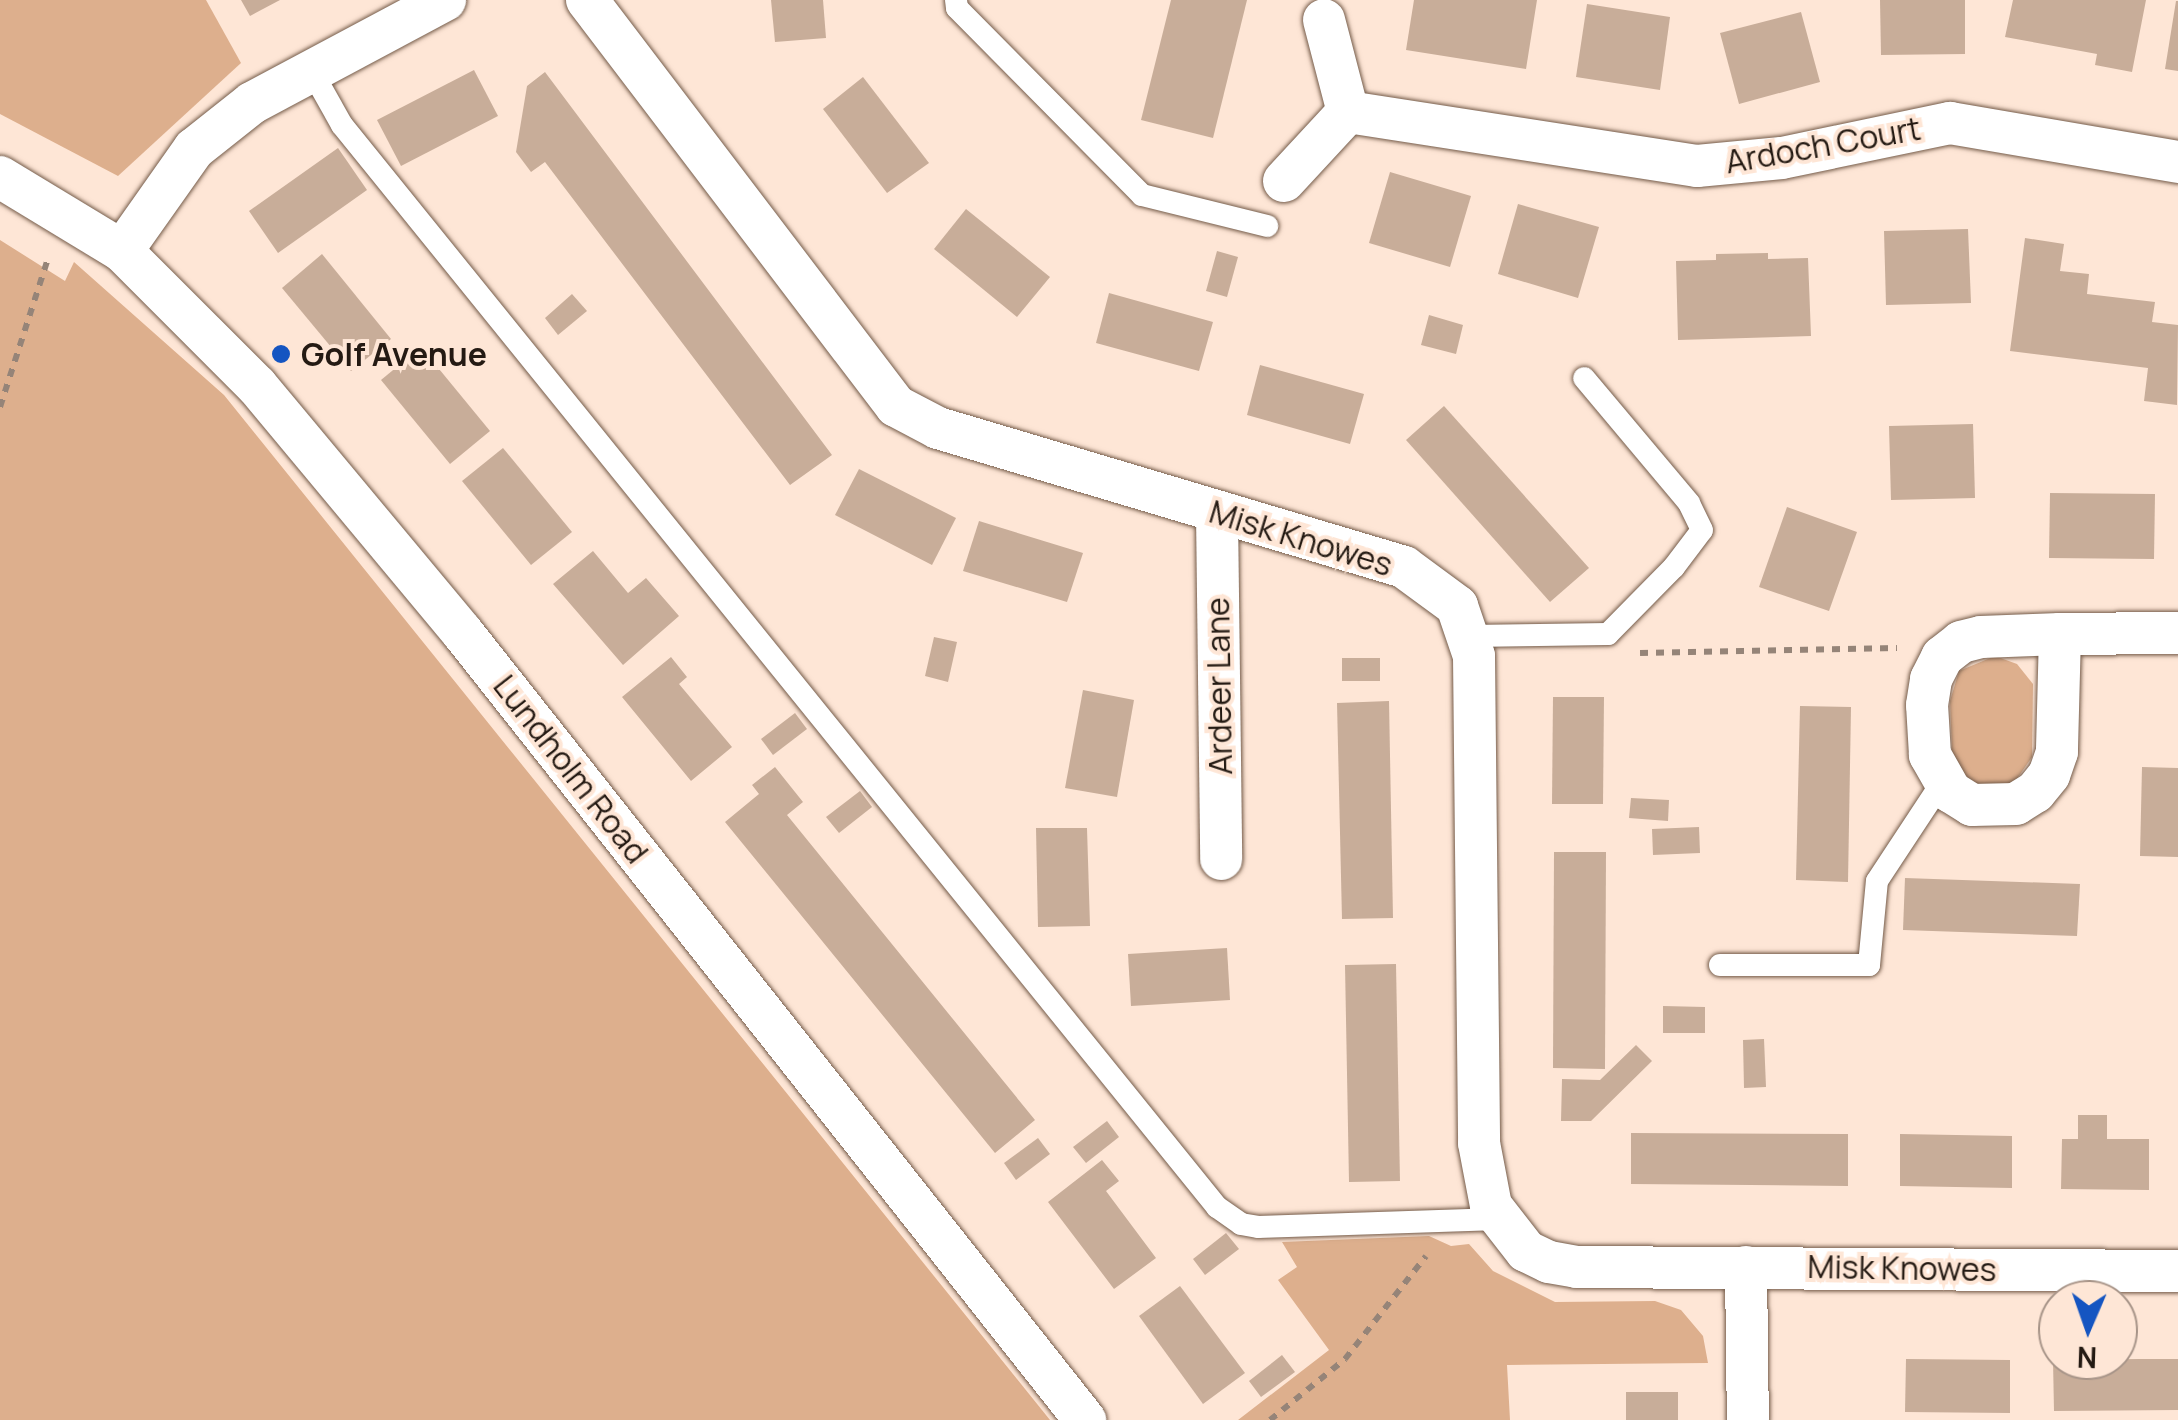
<!DOCTYPE html>
<style>
body{margin:0}
#map{position:relative;width:2178px;height:1420px;overflow:hidden;background:#fee6d6;font-family:Manrope,sans-serif}
div>[style]{position:absolute}
.green>*{inset:0;background:#ddaf8d}
.building>*{inset:0;background:#c8ad99}
.path>*{height:6px;margin-top:-3px;transform-origin:0;background:repeating-linear-gradient(90deg,#958478 0 8px,transparent 0 16px)}
.roads{filter:drop-shadow(0 0 2px #745b49) drop-shadow(0 0 2px #745b49)}
.service>*{height:22px;margin:-11px;padding:0 11px;transform-origin:11px;border-radius:11px;background:#fff}
.minor>*{height:42px;margin:-21px;padding:0 21px;transform-origin:21px;border-radius:21px;background:#fff}
.dots>*{width:28px;height:28px;translate:-50% -50%;box-sizing:border-box;border:5px solid #fee6d6;border-radius:50%}
span{translate:-50% -50%;white-space:nowrap;text-align:center;line-height:1.15;-webkit-text-stroke:8px #fee6d6;paint-order:stroke}
.street-label{font-size:32px;color:#241a13}
.poi-label{font-size:32px;color:#241a13;font-weight:700}
.left{translate:0 -50%;text-align:left}
.north{position:absolute;left:2038px;top:1280px;width:100px;height:100px;box-sizing:border-box;background:#fee6d6;border:2px solid #a79488;border-radius:50%;rotate:182deg;font-size:28px;font-weight:700;line-height:40px;text-align:center;color:#241a13}
.north::after{content:'';display:block;margin:auto;width:35px;height:45px;background:#1555c1;clip-path:polygon(50% 0,100% 100%,50% 72%,0 100%)}
</style>
<div id="map">
<div class="green">
<div style="clip-path:polygon(0 0,206px 0,241px 63px,118px 176px,0 114px)"></div>
<div style="clip-path:polygon(0 240px,65px 281px,74px 262px,224px 395px,1050px 1420px,0 1420px)"></div>
<div style="clip-path:polygon(1995px 656px,2017px 664px,2033px 684px,2032px 757px,2012px 786px,1987px 790px,1966px 777px,1952px 751px,1950px 701px,1959px 671px)"></div>
<div style="clip-path:polygon(1429px 1236px,1451px 1246px,1469px 1244px,1493px 1271px,1555px 1302px,1655px 1301px,1681px 1310px,1703px 1336px,1708px 1363px,1507px 1365px,1510px 1420px,1238px 1420px,1329px 1350px,1278px 1280px,1297px 1267px,1282px 1242px)"></div>
</div>
<div class="building">
<div style="clip-path:polygon(241px 0,280px 0,250px 16px)"></div>
<div style="clip-path:polygon(771px 0,823px 0,826px 38px,775px 42px)"></div>
<div style="clip-path:polygon(1171px 0,1247px 0,1213px 138px,1141px 120px)"></div>
<div style="clip-path:polygon(1414px 0,1537px 0,1526px 69px,1406px 50px)"></div>
<div style="clip-path:polygon(1880px 0,1965px 0,1965px 54px,1881px 55px)"></div>
<div style="clip-path:polygon(2013px 0,2146px 0,2132px 72px,2095px 65px,2097px 54px,2005px 37px)"></div>
<div style="clip-path:polygon(2176px 1px,2178px 1px,2178px 71px,2165px 69px)"></div>
<div style="clip-path:polygon(1587px 4px,1670px 17px,1660px 90px,1576px 77px)"></div>
<div style="clip-path:polygon(1801px 12px,1820px 82px,1739px 104px,1720px 33px)"></div>
<div style="clip-path:polygon(474px 70px,498px 116px,401px 166px,377px 120px)"></div>
<div style="clip-path:polygon(545px 72px,832px 455px,790px 485px,545px 162px,531px 172px,516px 152px,527px 86px)"></div>
<div style="clip-path:polygon(863px 77px,929px 163px,887px 193px,823px 109px)"></div>
<div style="clip-path:polygon(338px 148px,367px 190px,278px 253px,249px 211px)"></div>
<div style="clip-path:polygon(1390px 172px,1471px 196px,1450px 267px,1369px 243px)"></div>
<div style="clip-path:polygon(1518px 204px,1599px 227px,1578px 298px,1498px 274px)"></div>
<div style="clip-path:polygon(966px 209px,1050px 277px,1017px 317px,934px 249px)"></div>
<div style="clip-path:polygon(1968px 229px,1971px 303px,1886px 305px,1884px 231px)"></div>
<div style="clip-path:polygon(2025px 238px,2064px 244px,2060px 271px,2089px 274px,2087px 294px,2155px 302px,2152px 322px,2178px 325px,2177px 405px,2144px 401px,2148px 368px,2010px 351px)"></div>
<div style="clip-path:polygon(1217px 251px,1238px 257px,1227px 297px,1206px 291px)"></div>
<div style="clip-path:polygon(1768px 253px,1768px 259px,1808px 258px,1811px 336px,1678px 340px,1676px 261px,1716px 260px,1716px 254px)"></div>
<div style="clip-path:polygon(322px 254px,391px 339px,351px 371px,282px 288px)"></div>
<div style="clip-path:polygon(1109px 293px,1213px 322px,1199px 371px,1096px 343px)"></div>
<div style="clip-path:polygon(572px 294px,587px 311px,558px 335px,545px 318px)"></div>
<div style="clip-path:polygon(1429px 315px,1463px 325px,1456px 354px,1421px 345px)"></div>
<div style="clip-path:polygon(421px 347px,490px 431px,450px 464px,381px 380px)"></div>
<div style="clip-path:polygon(1260px 365px,1364px 394px,1350px 444px,1247px 415px)"></div>
<div style="clip-path:polygon(1444px 406px,1589px 568px,1550px 602px,1406px 440px)"></div>
<div style="clip-path:polygon(1973px 424px,1975px 498px,1891px 500px,1889px 426px)"></div>
<div style="clip-path:polygon(503px 448px,572px 532px,531px 565px,462px 481px)"></div>
<div style="clip-path:polygon(859px 469px,956px 518px,932px 565px,835px 515px)"></div>
<div style="clip-path:polygon(2050px 493px,2155px 494px,2154px 559px,2049px 558px)"></div>
<div style="clip-path:polygon(1787px 507px,1857px 532px,1829px 611px,1759px 587px)"></div>
<div style="clip-path:polygon(979px 521px,1083px 553px,1067px 602px,963px 571px)"></div>
<div style="clip-path:polygon(593px 551px,628px 593px,646px 578px,679px 616px,623px 665px,553px 584px)"></div>
<div style="clip-path:polygon(934px 637px,957px 642px,948px 682px,925px 676px)"></div>
<div style="clip-path:polygon(671px 657px,687px 677px,679px 684px,732px 747px,691px 781px,622px 697px)"></div>
<div style="clip-path:polygon(1342px 658px,1380px 658px,1380px 681px,1342px 681px)"></div>
<div style="clip-path:polygon(1083px 690px,1134px 700px,1117px 797px,1065px 788px)"></div>
<div style="clip-path:polygon(1553px 697px,1604px 697px,1603px 804px,1552px 804px)"></div>
<div style="clip-path:polygon(1389px 701px,1393px 918px,1342px 919px,1337px 703px)"></div>
<div style="clip-path:polygon(1800px 706px,1851px 707px,1848px 882px,1796px 880px)"></div>
<div style="clip-path:polygon(795px 713px,807px 729px,773px 755px,761px 739px)"></div>
<div style="clip-path:polygon(775px 767px,803px 802px,787px 815px,1035px 1120px,995px 1153px,725px 822px,759px 794px,752px 785px)"></div>
<div style="clip-path:polygon(2142px 767px,2178px 768px,2178px 857px,2140px 856px)"></div>
<div style="clip-path:polygon(860px 791px,872px 807px,839px 833px,826px 817px)"></div>
<div style="clip-path:polygon(1631px 798px,1669px 800px,1668px 821px,1629px 818px)"></div>
<div style="clip-path:polygon(1699px 827px,1700px 853px,1653px 855px,1652px 829px)"></div>
<div style="clip-path:polygon(1036px 828px,1087px 828px,1090px 926px,1038px 927px)"></div>
<div style="clip-path:polygon(1554px 852px,1606px 852px,1605px 1069px,1553px 1068px)"></div>
<div style="clip-path:polygon(1905px 878px,2080px 884px,2077px 936px,1903px 930px)"></div>
<div style="clip-path:polygon(1227px 948px,1230px 1000px,1131px 1006px,1128px 954px)"></div>
<div style="clip-path:polygon(1396px 964px,1400px 1181px,1349px 1182px,1345px 965px)"></div>
<div style="clip-path:polygon(1663px 1006px,1705px 1007px,1705px 1033px,1663px 1033px)"></div>
<div style="clip-path:polygon(1764px 1039px,1766px 1087px,1744px 1088px,1743px 1040px)"></div>
<div style="clip-path:polygon(1636px 1045px,1652px 1061px,1591px 1121px,1561px 1121px,1562px 1079px,1600px 1080px)"></div>
<div style="clip-path:polygon(2078px 1115px,2107px 1115px,2107px 1139px,2149px 1139px,2149px 1190px,2061px 1189px,2062px 1139px,2078px 1139px)"></div>
<div style="clip-path:polygon(1107px 1121px,1119px 1137px,1086px 1163px,1073px 1147px)"></div>
<div style="clip-path:polygon(1631px 1133px,1848px 1134px,1848px 1186px,1631px 1184px)"></div>
<div style="clip-path:polygon(1900px 1134px,2012px 1136px,2012px 1188px,1900px 1186px)"></div>
<div style="clip-path:polygon(1038px 1138px,1050px 1154px,1016px 1180px,1004px 1163px)"></div>
<div style="clip-path:polygon(1102px 1160px,1119px 1181px,1106px 1191px,1156px 1258px,1114px 1289px,1048px 1202px)"></div>
<div style="clip-path:polygon(1226px 1233px,1239px 1249px,1205px 1275px,1193px 1259px)"></div>
<div style="clip-path:polygon(1180px 1286px,1245px 1373px,1203px 1404px,1139px 1316px)"></div>
<div style="clip-path:polygon(1282px 1355px,1295px 1372px,1261px 1397px,1249px 1381px)"></div>
<div style="clip-path:polygon(1906px 1359px,2010px 1360px,2010px 1413px,1905px 1412px)"></div>
<div style="clip-path:polygon(2139px 1359px,2178px 1359px,2178px 1410px,2054px 1411px,2053px 1360px)"></div>
<div style="clip-path:polygon(1626px 1392px,1678px 1392px,1678px 1420px,1626px 1420px)"></div>
</div>
<div class="path">
<div style="left:0;top:407px;width:157px;rotate:-72.1deg"></div>
<div style="left:1640px;top:653px;width:257px;rotate:-1.1deg"></div>
<div style="left:1270px;top:1420px;width:97px;rotate:-39.1deg"></div>
<div style="left:1345px;top:1359px;width:131px;rotate:-51.8deg"></div>
</div>
<div class="roads">
<div class="service">
<div style="left:956px;top:0;width:8px;rotate:83deg"></div>
<div style="left:957px;top:8px;width:263px;rotate:45.3deg"></div>
<div style="left:1142px;top:195px;width:129px;rotate:13.9deg"></div>
<div style="left:310px;top:68px;width:65px;rotate:60.7deg"></div>
<div style="left:342px;top:125px;width:1392px;rotate:51.04deg"></div>
<div style="left:1217px;top:1207px;width:29px;rotate:35deg"></div>
<div style="left:1241px;top:1224px;width:17px;rotate:10deg"></div>
<div style="left:1258px;top:1227px;width:241px;rotate:-1.9deg"></div>
<div style="left:1470px;top:636px;width:138px;rotate:-0.8deg"></div>
<div style="left:1608px;top:634px;width:94px;rotate:-45.4deg"></div>
<div style="left:1674px;top:567px;width:46px;rotate:-52.9deg"></div>
<div style="left:1702px;top:530px;width:30px;rotate:-116deg"></div>
<div style="left:1689px;top:503px;width:163px;rotate:-130deg"></div>
<div style="left:1720px;top:965px;width:149px"></div>
<div style="left:1869px;top:965px;width:84px;rotate:-84.6deg"></div>
<div style="left:1877px;top:881px;width:120px;rotate:-56.6deg"></div>
</div>
<div class="minor">
<div style="left:587px;top:0;width:510px;rotate:52.73deg"></div>
<div style="left:896px;top:406px;width:47px;rotate:27.6deg"></div>
<div style="left:938px;top:428px;width:486px;rotate:16.6deg"></div>
<div style="left:1404px;top:567px;width:66px;rotate:36.3deg"></div>
<div style="left:1457px;top:606px;width:53px;rotate:71.2deg"></div>
<div style="left:1474px;top:656px;width:487px;rotate:89.4deg"></div>
<div style="left:1479px;top:1143px;width:64px;rotate:79.2deg"></div>
<div style="left:1491px;top:1206px;width:57px;rotate:52.1deg"></div>
<div style="left:1526px;top:1251px;width:25px;rotate:26deg"></div>
<div style="left:1549px;top:1262px;width:28px;rotate:10deg"></div>
<div style="left:1577px;top:1267px;width:601px;rotate:0.38deg"></div>
<div style="left:1324px;top:20px;width:95px;rotate:75.4deg"></div>
<div style="left:0;top:177px;width:143px;rotate:31.2deg"></div>
<div style="left:122px;top:251px;width:191px;rotate:45deg"></div>
<div style="left:257px;top:386px;width:320px;rotate:50.2deg"></div>
<div style="left:462px;top:632px;width:1005px;rotate:51.67deg"></div>
<div style="left:1284px;top:181px;width:94px;rotate:-47.2deg"></div>
<div style="left:1348px;top:112px;width:353px;rotate:8.8deg"></div>
<div style="left:1697px;top:166px;width:85px;rotate:-5.4deg"></div>
<div style="left:1782px;top:158px;width:172px;rotate:-11.8deg"></div>
<div style="left:1950px;top:123px;width:231px;rotate:9.7deg"></div>
<div style="left:122px;top:251px;width:125px;rotate:-54.8deg"></div>
<div style="left:194px;top:149px;width:74px;rotate:-38.4deg"></div>
<div style="left:252px;top:103px;width:219px;rotate:-28.1deg"></div>
<div style="left:1217px;top:513px;width:346px;rotate:89.3deg"></div>
<div style="left:2060px;top:634px;width:118px;rotate:91.5deg"></div>
<div style="left:2057px;top:752px;width:24px;rotate:109deg"></div>
<div style="left:2049px;top:775px;width:22px;rotate:129deg"></div>
<div style="left:2035px;top:792px;width:22px;rotate:148deg"></div>
<div style="left:2016px;top:804px;width:44px;rotate:178.7deg"></div>
<div style="left:1972px;top:805px;width:25px;rotate:-148deg"></div>
<div style="left:1951px;top:792px;width:43px;rotate:-119.6deg"></div>
<div style="left:1930px;top:755px;width:50px;rotate:-93.4deg"></div>
<div style="left:1927px;top:705px;width:26px;rotate:-81deg"></div>
<div style="left:1931px;top:679px;width:25px;rotate:-63deg"></div>
<div style="left:1942px;top:657px;width:24px;rotate:-38deg"></div>
<div style="left:1961px;top:642px;width:21px;rotate:-14deg"></div>
<div style="left:1981px;top:637px;width:79px;rotate:-2.2deg"></div>
<div style="left:2060px;top:634px;width:118px;rotate:-0.5deg"></div>
<div style="left:1746px;top:1267px;width:153px;rotate:89.3deg"></div>
</div>
</div>
<div class="dots">
<div style="left:281px;top:354px;background:#1555c1"></div>
</div>
<div class="street-label">
<span style="left:1823px;top:145px;rotate:-10deg">Ardoch Court</span>
<span style="left:1301px;top:538px;rotate:17deg">Misk Knowes</span>
<span style="left:1219px;top:686px;rotate:-91deg">Ardeer Lane</span>
<span style="left:571px;top:769px;rotate:52deg">Lundholm Road</span>
<span style="left:1902px;top:1268px;rotate:1deg">Misk Knowes</span>
</div>
<div class="poi-label">
<span class="left" style="left:301px;top:354px">Golf Avenue</span>
</div>
<div class="north">N</div>
</div>
